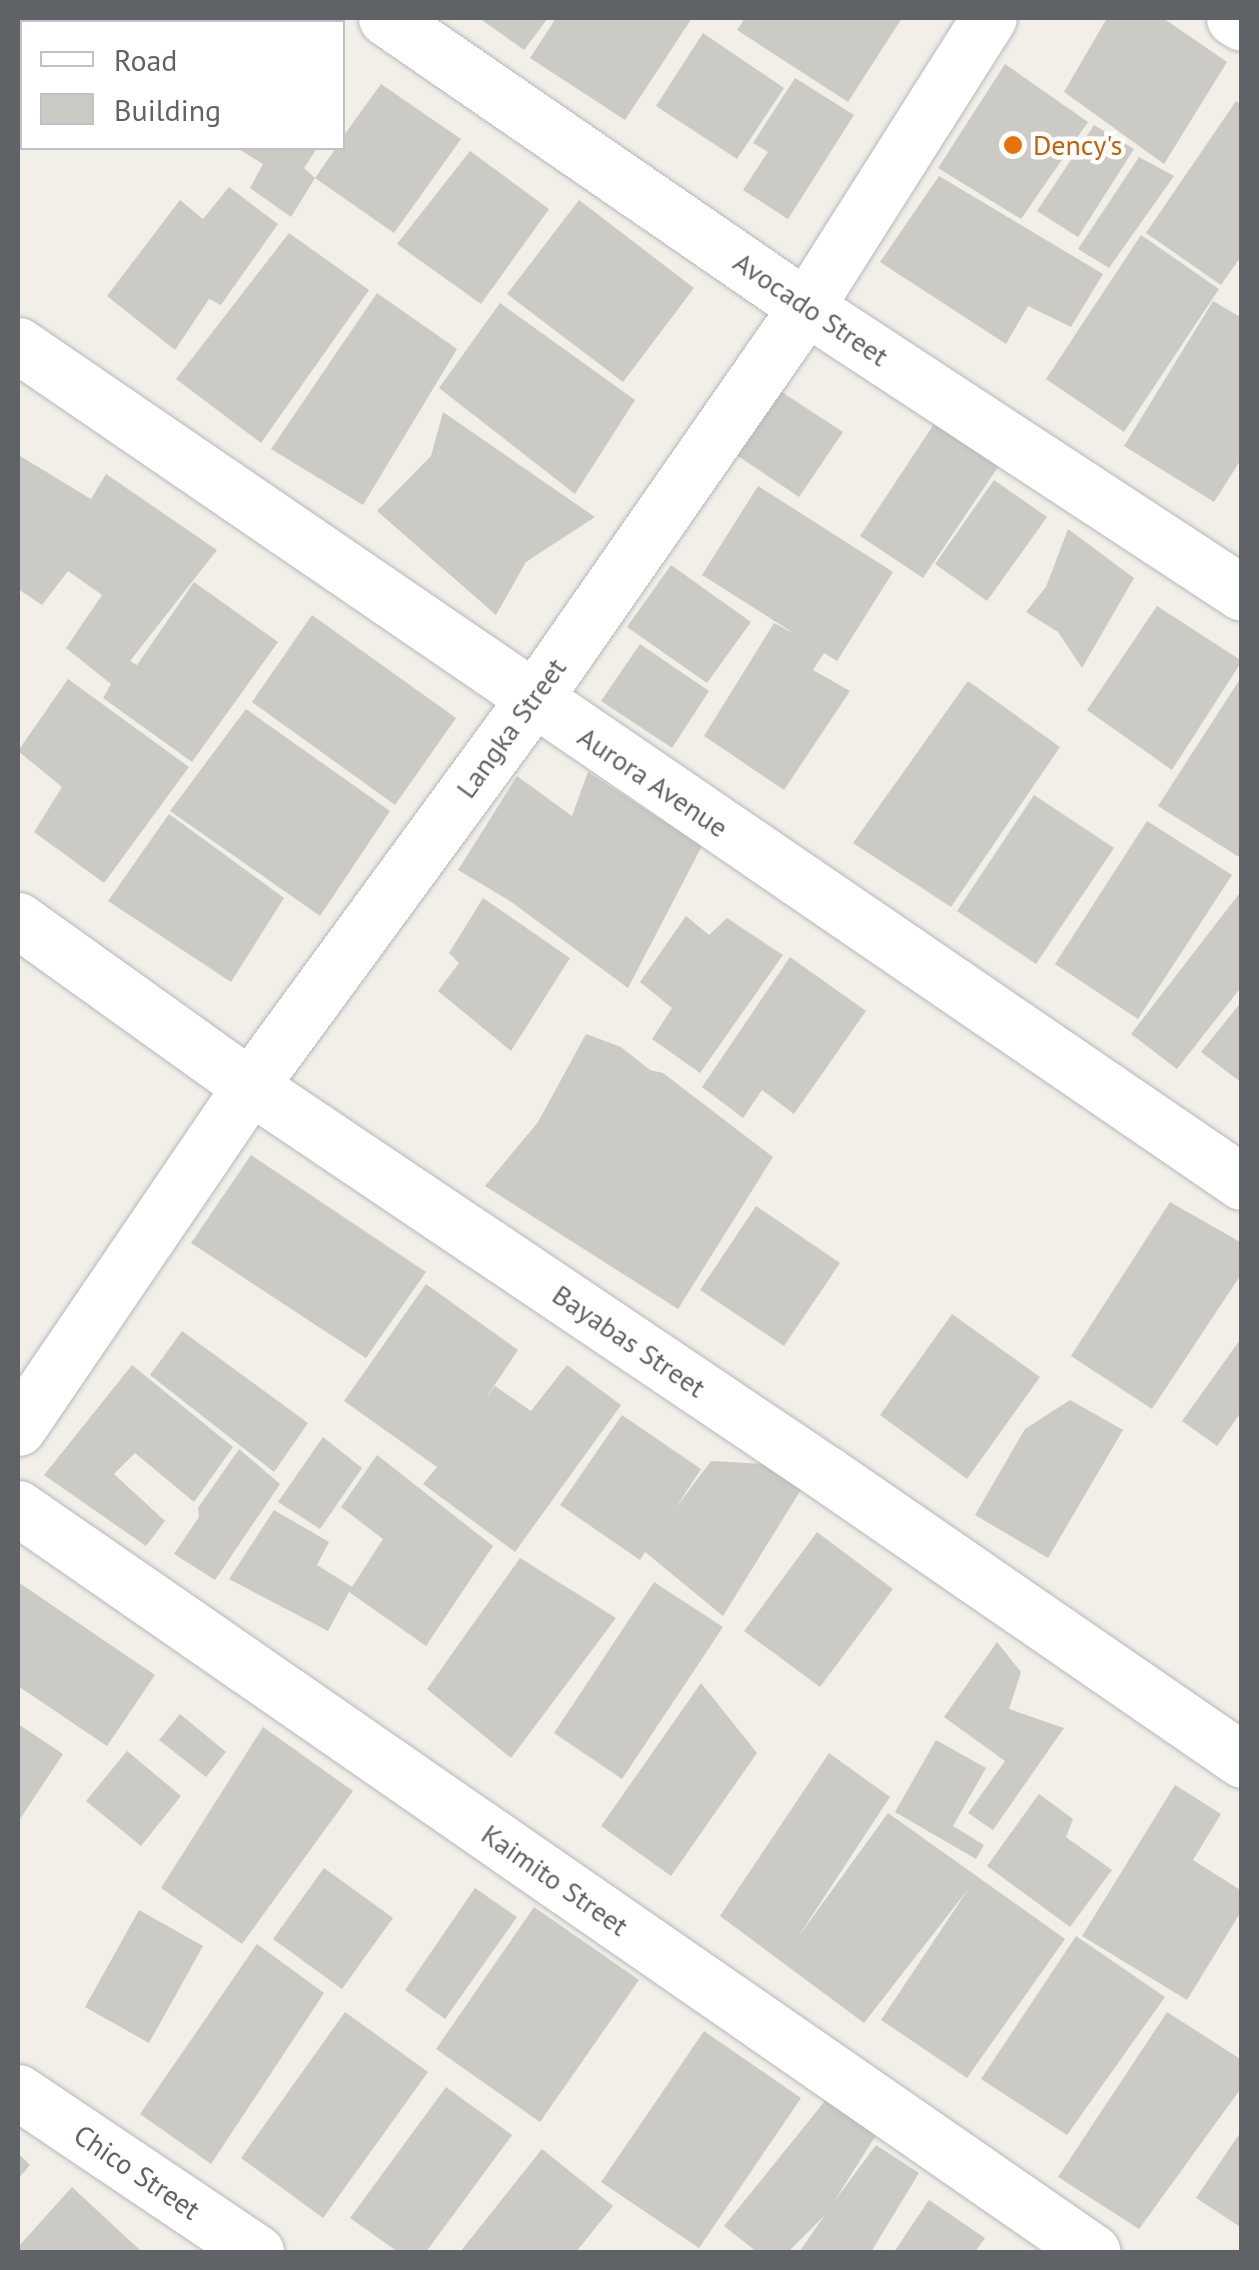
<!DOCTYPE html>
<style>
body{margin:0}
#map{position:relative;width:1259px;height:2270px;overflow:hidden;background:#f1efe8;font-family:"PT Sans",sans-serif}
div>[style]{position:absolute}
.building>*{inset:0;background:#cccac5}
.roads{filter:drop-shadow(0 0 2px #b5b8bc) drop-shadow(0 0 2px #b5b8bc)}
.minor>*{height:55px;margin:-27.5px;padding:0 27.5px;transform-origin:27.5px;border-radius:27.5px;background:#fff}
.dots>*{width:28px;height:28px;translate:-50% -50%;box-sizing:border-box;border:5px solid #fff;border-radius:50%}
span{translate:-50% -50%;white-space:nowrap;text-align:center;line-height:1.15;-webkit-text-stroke:9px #fff;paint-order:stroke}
.food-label{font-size:28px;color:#c56008}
.left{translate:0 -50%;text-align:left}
.street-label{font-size:28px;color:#5f6368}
.frame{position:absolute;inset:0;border:20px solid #5f6368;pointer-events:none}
.legend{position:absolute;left:20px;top:20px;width:325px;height:130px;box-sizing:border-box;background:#fff;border:2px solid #bfc1c3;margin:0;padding:12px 18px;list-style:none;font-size:30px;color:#5f6368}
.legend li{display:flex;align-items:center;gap:20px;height:50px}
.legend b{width:50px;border:2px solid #bfc1c3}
</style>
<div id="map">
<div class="building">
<div style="clip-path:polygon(148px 18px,257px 18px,264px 22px,144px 22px)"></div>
<div style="clip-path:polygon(479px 18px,548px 18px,524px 50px)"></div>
<div style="clip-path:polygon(556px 18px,692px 18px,625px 120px,530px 58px)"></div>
<div style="clip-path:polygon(745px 18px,902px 18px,848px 102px,737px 30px)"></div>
<div style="clip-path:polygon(1107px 18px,1163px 18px,1227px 62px,1164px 164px,1064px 92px)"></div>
<div style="clip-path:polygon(703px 33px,784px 88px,737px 159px,656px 106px)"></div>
<div style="clip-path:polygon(1005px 64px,1088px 122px,1021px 219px,938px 168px)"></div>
<div style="clip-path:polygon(795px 78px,854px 115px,788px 219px,743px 190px,768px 152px,753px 143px)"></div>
<div style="clip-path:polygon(381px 84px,461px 139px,394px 233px,315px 178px,336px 148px,342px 148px,342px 138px)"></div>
<div style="clip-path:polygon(1236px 101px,1242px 105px,1242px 255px,1221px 285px,1146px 233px)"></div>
<div style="clip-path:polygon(1094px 125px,1134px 149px,1078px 237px,1037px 211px)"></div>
<div style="clip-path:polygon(237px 148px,317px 148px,304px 168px,315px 178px,291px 217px,250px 188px,263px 164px)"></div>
<div style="clip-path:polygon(470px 151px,549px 209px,481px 304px,397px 244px)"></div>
<div style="clip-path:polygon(1139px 157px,1174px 176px,1109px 268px,1078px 249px)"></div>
<div style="clip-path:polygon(939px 176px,1103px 274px,1071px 327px,1028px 306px,1006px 344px,880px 262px)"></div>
<div style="clip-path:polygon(229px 187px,278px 224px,221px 305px,209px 299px,175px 350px,107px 296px,180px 200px,203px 219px)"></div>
<div style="clip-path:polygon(579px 200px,694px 288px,623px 382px,507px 294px)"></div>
<div style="clip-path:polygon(289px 233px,369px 290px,261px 443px,176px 379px)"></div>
<div style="clip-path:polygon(1141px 235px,1219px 289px,1124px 432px,1046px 379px)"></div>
<div style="clip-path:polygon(377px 293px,457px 349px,363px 505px,271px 449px)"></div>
<div style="clip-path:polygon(1213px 301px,1242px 318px,1242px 458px,1214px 502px,1124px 446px)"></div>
<div style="clip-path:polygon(500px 303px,635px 400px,575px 494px,439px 388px)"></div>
<div style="clip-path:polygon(771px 385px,843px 432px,799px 497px,729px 450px)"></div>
<div style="clip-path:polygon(443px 412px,595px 517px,526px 562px,496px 615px,377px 511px,431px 456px)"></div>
<div style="clip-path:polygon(934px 424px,998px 467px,923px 578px,860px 536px)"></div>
<div style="clip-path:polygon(20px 456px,91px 499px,106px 474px,217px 550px,130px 661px,137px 665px,194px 582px,278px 642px,192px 762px,103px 698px,111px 684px,66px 648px,102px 595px,68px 571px,42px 605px,18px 589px)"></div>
<div style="clip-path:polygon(994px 480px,1047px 517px,987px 601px,935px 564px)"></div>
<div style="clip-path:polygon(758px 486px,893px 572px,837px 661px,824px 653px,813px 670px,850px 691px,784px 790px,704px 736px,774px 623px,795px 634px,702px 575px)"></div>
<div style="clip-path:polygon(1068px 529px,1134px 578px,1082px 668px,1058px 632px,1026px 612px,1046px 587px)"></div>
<div style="clip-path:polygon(671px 565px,751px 622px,707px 683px,627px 627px)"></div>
<div style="clip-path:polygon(1157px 606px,1242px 661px,1172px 770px,1087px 710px)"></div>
<div style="clip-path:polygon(312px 615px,456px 718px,395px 805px,252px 702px)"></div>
<div style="clip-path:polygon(640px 644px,709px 691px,672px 748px,601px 701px)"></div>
<div style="clip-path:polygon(1242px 676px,1242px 854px,1239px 857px,1158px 806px)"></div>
<div style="clip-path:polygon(68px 679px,189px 767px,104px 883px,34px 832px,62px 787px,18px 751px)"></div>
<div style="clip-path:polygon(968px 681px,1060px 747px,951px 907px,853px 843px)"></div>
<div style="clip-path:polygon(246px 709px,390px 811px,320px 916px,170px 811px)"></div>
<div style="clip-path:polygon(588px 772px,702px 846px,628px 988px,510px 901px,458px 870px,517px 776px,572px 816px)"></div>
<div style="clip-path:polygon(1034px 795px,1114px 848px,1036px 964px,957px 911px)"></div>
<div style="clip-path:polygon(169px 814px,284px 898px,231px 982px,108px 901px)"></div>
<div style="clip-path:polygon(1147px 821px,1232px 875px,1138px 1019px,1055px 964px)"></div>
<div style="clip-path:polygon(1242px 890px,1242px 986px,1177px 1069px,1131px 1034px)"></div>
<div style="clip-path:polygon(483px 898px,570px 958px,511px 1051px,438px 991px,459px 963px,449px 953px)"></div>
<div style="clip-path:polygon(686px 916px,709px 935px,727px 918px,783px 955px,700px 1073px,652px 1039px,672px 1008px,640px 982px)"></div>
<div style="clip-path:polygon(790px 957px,866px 1011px,794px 1114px,762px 1090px,743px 1118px,702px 1087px)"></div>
<div style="clip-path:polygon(1242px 1001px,1242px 1083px,1201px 1052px)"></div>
<div style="clip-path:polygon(586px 1034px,621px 1047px,650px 1070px,663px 1073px,773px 1157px,678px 1309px,485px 1186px,538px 1122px)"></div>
<div style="clip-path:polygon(251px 1155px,426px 1272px,366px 1358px,191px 1243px)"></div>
<div style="clip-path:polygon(1170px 1202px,1242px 1243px,1242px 1273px,1152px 1409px,1071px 1356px)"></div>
<div style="clip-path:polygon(756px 1206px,840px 1263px,784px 1346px,700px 1290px)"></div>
<div style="clip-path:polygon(426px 1284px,518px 1350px,484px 1401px,495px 1386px,531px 1411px,567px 1365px,621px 1405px,515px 1552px,423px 1484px,437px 1467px,344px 1401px)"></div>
<div style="clip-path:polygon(952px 1314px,1040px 1377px,967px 1479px,880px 1415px)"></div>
<div style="clip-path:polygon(182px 1331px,308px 1423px,274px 1472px,150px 1375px)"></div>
<div style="clip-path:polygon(1242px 1337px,1242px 1411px,1217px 1446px,1182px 1421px)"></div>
<div style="clip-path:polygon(132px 1365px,233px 1447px,194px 1502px,135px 1453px,114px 1474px,165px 1521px,146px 1546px,44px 1475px)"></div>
<div style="clip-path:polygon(1070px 1400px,1123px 1430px,1048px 1558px,975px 1515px,1025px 1429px)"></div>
<div style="clip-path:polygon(622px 1415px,701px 1469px,675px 1509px,711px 1461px,815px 1467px,723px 1616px,645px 1552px,640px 1560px,560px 1505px)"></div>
<div style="clip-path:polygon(323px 1437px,362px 1468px,320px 1529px,278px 1502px)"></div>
<div style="clip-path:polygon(239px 1449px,280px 1484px,215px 1580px,174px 1554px,199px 1517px,198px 1508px)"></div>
<div style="clip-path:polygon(377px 1455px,493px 1546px,426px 1646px,349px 1592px,328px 1631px,229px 1579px,274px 1510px,329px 1542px,317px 1565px,352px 1587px,383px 1539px,341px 1507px)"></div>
<div style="clip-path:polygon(817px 1532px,893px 1589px,820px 1687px,744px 1631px)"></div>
<div style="clip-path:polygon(520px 1558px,616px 1618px,511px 1758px,427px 1689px)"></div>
<div style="clip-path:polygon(18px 1582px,155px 1675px,107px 1746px,18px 1686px)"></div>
<div style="clip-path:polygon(654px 1582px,723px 1627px,622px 1779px,554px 1733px)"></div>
<div style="clip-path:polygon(997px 1642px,1021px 1672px,1009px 1709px,1064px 1728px,993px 1830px,968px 1813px,1005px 1761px,944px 1717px)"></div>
<div style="clip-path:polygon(701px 1683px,757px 1753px,671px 1876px,601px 1826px)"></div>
<div style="clip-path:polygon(180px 1714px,226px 1752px,206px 1777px,159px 1740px)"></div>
<div style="clip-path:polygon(18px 1724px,63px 1754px,18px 1822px)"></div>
<div style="clip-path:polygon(263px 1727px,353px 1791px,242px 1944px,161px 1888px)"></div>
<div style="clip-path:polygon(936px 1740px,986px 1768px,953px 1826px,984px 1845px,976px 1859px,895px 1812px)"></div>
<div style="clip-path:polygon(127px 1751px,181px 1796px,141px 1846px,86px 1801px)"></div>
<div style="clip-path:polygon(829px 1753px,890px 1797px,796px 1940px,888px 1813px,1065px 1939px,967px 2078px,881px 2020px,969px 1888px,864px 2023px,720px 1916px)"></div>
<div style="clip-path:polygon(1175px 1785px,1221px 1814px,1193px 1860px,1242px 1891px,1242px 1910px,1187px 2000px,1082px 1936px)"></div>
<div style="clip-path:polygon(1039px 1794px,1073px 1819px,1066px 1837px,1112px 1870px,1070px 1927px,987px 1866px)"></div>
<div style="clip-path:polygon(324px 1868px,393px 1918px,342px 1989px,273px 1939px)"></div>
<div style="clip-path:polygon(475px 1888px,517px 1917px,445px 2019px,405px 1990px)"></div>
<div style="clip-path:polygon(534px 1907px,639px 1980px,540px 2122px,436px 2049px)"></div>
<div style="clip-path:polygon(139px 1910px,203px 1946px,149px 2043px,85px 2007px)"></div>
<div style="clip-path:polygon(1076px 1936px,1165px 1997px,1067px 2135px,981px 2079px)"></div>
<div style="clip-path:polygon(257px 1944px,324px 1993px,211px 2164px,140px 2114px)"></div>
<div style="clip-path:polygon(345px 2012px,428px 2072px,323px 2218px,241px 2158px)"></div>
<div style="clip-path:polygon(1167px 2012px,1242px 2060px,1242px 2087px,1139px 2229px,1058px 2177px)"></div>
<div style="clip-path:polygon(704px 2031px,801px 2098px,699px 2248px,601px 2182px)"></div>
<div style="clip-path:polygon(446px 2087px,512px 2135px,426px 2252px,398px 2252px,350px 2218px)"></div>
<div style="clip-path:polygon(829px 2096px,880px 2129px,833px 2203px,876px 2145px,919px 2173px,871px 2252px,799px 2252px,825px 2215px,788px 2252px,757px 2252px,724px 2226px)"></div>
<div style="clip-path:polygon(1242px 2130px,1242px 2228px,1196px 2198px)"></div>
<div style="clip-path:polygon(542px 2149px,613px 2206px,576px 2252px,460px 2252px)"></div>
<div style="clip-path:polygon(18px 2153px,30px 2165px,18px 2179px)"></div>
<div style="clip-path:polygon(72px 2187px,142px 2252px,18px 2252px,18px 2247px)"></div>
<div style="clip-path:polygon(929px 2200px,985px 2238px,975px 2252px,894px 2252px)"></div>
</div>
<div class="roads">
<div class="minor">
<div style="left:386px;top:18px;width:510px;rotate:34.53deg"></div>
<div style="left:806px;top:307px;width:521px;rotate:33.26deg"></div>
<div style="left:1234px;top:18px;width:9px;rotate:32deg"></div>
<div style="left:18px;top:345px;width:1483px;rotate:34.37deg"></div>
<div style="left:18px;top:920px;width:285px;rotate:35.6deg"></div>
<div style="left:250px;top:1086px;width:695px;rotate:33.92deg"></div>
<div style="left:827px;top:1474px;width:504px;rotate:34.57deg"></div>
<div style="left:18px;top:1428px;width:413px;rotate:-55.8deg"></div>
<div style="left:250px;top:1086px;width:479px;rotate:-53.8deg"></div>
<div style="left:533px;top:700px;width:479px;rotate:-55.2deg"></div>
<div style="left:806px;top:307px;width:342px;rotate:-57.7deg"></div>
<div style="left:18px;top:1508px;width:1307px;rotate:34.69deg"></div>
<div style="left:18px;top:2092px;width:287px;rotate:33.9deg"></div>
</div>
</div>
<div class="dots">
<div style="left:1013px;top:145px;background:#e8710a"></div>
</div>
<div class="food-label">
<span class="left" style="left:1033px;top:145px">Dency's</span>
</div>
<div class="street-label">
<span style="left:811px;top:309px;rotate:34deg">Avocado Street</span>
<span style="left:511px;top:728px;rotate:-54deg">Langka Street</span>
<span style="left:653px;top:782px;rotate:34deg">Aurora Avenue</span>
<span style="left:629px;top:1341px;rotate:34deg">Bayabas Street</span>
<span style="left:555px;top:1880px;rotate:35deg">Kaimito Street</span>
<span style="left:137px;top:2172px;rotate:34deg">Chico Street</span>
</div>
<div class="frame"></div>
<ul class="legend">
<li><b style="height:12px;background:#fff"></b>Road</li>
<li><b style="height:28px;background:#cccac5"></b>Building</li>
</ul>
</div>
